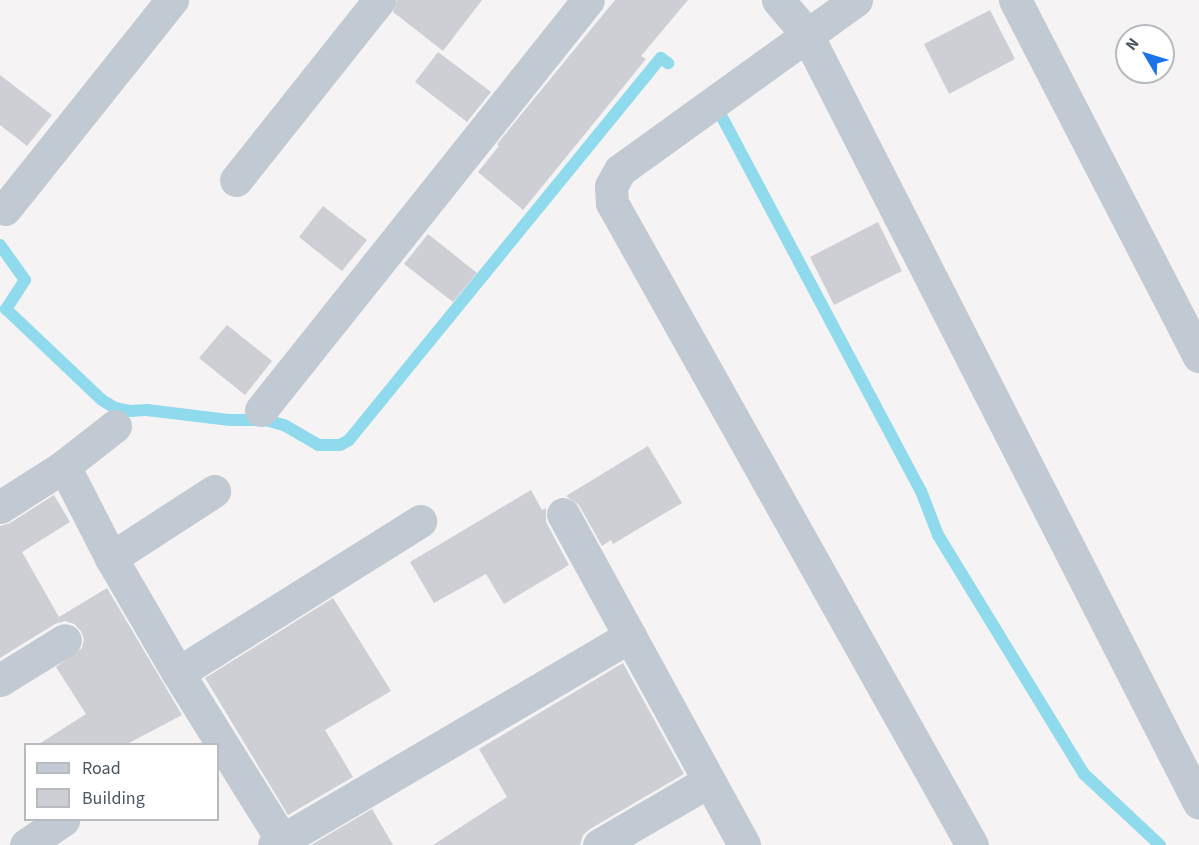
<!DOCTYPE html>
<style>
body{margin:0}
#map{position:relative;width:1199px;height:845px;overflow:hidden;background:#f5f3f3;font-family:"Source Sans 3",sans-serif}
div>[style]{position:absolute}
.stream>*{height:12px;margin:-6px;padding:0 6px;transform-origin:6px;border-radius:6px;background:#90daee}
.building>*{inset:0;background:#cdcfd5}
.street>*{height:33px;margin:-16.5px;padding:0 16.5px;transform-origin:16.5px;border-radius:16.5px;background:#c1cad2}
span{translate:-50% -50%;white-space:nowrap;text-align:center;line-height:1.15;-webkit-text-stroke:5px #fff;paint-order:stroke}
.legend{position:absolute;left:24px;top:743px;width:195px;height:78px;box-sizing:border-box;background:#fff;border:2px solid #b7bbc0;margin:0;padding:8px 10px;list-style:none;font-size:18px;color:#4a5661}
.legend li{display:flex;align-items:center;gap:12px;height:30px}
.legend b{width:30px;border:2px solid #b7bbc0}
.north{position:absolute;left:1115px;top:24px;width:60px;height:60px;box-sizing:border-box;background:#fff;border:2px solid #b7bbc0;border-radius:50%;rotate:308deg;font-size:16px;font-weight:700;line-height:24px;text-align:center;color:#4a5661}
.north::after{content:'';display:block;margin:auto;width:21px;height:27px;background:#1a73e8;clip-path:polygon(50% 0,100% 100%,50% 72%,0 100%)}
</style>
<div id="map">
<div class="stream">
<div style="left:723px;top:119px;width:421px;rotate:62deg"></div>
<div style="left:921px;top:491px;width:47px;rotate:68.9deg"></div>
<div style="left:938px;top:535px;width:280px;rotate:58.6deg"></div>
<div style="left:1084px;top:774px;width:104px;rotate:43.1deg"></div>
<div style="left:0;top:245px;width:43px;rotate:54.5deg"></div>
<div style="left:25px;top:280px;width:35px;rotate:123deg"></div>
<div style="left:6px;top:309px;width:132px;rotate:43.5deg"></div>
<div style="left:102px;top:400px;width:15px;rotate:32deg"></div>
<div style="left:115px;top:408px;width:16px;rotate:11deg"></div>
<div style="left:131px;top:411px;width:16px;rotate:-4deg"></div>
<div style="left:147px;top:410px;width:84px;rotate:6.9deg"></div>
<div style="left:230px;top:420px;width:36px"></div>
<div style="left:266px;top:420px;width:19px;rotate:16deg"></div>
<div style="left:284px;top:425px;width:39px;rotate:30deg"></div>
<div style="left:318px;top:445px;width:22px"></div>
<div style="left:340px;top:445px;width:10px;rotate:-29deg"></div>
<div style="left:349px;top:440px;width:493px;rotate:-50.8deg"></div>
<div style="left:661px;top:58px;width:9px;rotate:36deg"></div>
</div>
<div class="building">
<div style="clip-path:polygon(397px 0,482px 0,443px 51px,393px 12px)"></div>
<div style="clip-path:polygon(615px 0,688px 0,641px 56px,646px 59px,523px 210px,478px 172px,499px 146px,497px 144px)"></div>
<div style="clip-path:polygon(990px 10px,1015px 59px,949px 94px,924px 44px)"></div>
<div style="clip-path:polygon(438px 52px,491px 92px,467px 122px,415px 82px)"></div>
<div style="clip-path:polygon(0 75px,52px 115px,27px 146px,0 125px)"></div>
<div style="clip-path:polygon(323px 206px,367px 240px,342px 271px,299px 237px)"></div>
<div style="clip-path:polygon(878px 222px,902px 271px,834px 305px,810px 257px)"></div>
<div style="clip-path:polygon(428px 234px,477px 273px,453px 302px,404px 264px)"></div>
<div style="clip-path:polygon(227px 325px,272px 361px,245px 395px,199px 358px)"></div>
<div style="clip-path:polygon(648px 446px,682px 503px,613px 544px,611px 540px,602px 546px,579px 505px,566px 496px)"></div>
<div style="clip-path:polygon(531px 490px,542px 510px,546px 508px,546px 522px,569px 565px,504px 604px,486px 574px,434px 603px,410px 562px)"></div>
<div style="clip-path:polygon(54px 495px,70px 522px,22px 552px,59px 617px,107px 588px,182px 715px,127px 744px,39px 744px,86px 714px,56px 667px,82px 648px,84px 639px,81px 631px,74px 624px,65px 621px,55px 624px,0 658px,0 526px,10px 523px)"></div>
<div style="clip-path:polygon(333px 598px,391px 691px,325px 730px,353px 777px,288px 815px,205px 678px)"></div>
<div style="clip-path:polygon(623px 663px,684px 774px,590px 829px,583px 835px,580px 845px,433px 845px,507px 797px,479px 749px)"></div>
<div style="clip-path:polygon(372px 809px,393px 845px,311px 845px)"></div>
</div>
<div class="street">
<div style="left:778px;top:0;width:43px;rotate:49.7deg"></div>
<div style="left:806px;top:33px;width:864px;rotate:62.96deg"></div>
<div style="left:856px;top:0;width:291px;rotate:144.2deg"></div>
<div style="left:620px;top:170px;width:18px;rotate:119deg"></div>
<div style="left:611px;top:186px;width:17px;rotate:87deg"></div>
<div style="left:612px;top:203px;width:736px;rotate:60.72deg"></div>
<div style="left:1015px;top:0;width:401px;rotate:62.7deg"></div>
<div style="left:236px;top:180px;width:230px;rotate:-51.5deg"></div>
<div style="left:5px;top:209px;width:268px;rotate:-51.4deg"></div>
<div style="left:261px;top:410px;width:524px;rotate:-51.43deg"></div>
<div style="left:115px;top:426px;width:65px;rotate:141.9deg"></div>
<div style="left:64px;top:466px;width:103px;rotate:62.9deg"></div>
<div style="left:111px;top:558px;width:133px;rotate:59.8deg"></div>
<div style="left:178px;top:673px;width:197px;rotate:58.1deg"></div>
<div style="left:0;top:507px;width:76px;rotate:-32.6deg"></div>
<div style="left:563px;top:514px;width:377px;rotate:61.3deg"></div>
<div style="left:111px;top:558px;width:123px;rotate:-33deg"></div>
<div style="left:178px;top:673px;width:286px;rotate:-32.1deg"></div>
<div style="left:0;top:680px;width:76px;rotate:-31.6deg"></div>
<div style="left:26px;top:845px;width:45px;rotate:-34deg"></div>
<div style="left:274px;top:845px;width:413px;rotate:-30.4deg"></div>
<div style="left:599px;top:845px;width:127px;rotate:-30.2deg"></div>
</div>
<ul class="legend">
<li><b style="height:8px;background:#c1cad2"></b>Road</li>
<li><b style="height:16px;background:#cdcfd5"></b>Building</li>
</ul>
<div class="north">N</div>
</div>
